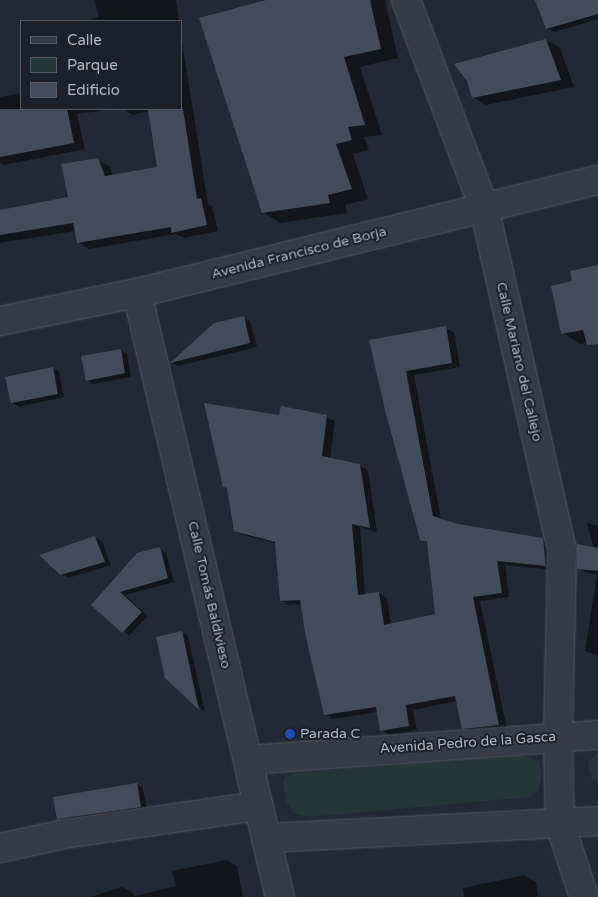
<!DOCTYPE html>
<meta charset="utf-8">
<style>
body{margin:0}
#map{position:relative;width:598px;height:897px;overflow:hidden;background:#222936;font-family:"Varela Round",sans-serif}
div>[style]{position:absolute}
.green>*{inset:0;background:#253638}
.shadow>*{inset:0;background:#0007}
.building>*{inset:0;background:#434c5b}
.roads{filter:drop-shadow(0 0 1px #535965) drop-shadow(0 0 1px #535965)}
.minor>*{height:28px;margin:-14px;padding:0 14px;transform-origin:14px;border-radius:14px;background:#353b47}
.dots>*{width:14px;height:14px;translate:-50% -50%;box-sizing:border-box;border:2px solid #1b202b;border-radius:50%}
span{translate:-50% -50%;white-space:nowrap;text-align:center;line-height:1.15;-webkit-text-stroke:4px #1b202b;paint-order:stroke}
.street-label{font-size:14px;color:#b0b6c3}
.poi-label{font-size:14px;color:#b0b6c3}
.left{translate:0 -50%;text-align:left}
.legend{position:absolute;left:20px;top:20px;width:162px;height:90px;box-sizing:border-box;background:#1b202b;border:1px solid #575c68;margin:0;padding:6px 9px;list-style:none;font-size:15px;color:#b0b6c3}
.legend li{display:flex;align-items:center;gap:10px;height:25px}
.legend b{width:25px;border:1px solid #575c68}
</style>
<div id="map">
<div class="green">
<div style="clip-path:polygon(598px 752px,598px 783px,592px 779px,588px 767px,589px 761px)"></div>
<div style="clip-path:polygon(506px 756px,525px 756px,539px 761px,541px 774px,538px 791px,529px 797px,308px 817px,293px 813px,286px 800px,283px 784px,285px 777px,296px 773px)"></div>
</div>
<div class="shadow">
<div style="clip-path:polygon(94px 0,176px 0,179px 21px,85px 21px,99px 17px)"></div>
<div style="clip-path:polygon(270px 0,385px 0,398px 58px,360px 67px,382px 135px,364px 137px,369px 150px,353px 154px,368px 199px,345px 205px,347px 213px,280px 223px,263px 212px)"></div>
<div style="clip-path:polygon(536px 0,598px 0,598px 19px,554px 32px,547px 29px)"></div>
<div style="clip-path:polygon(181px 35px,208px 204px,212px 206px,218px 231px,184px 238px,176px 234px,89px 249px,78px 242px,76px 231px,0 243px,0 212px,69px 198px,98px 160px,109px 166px,113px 176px,159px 168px,150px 111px,133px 115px,122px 109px,181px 109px)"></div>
<div style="clip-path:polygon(546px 40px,560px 48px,574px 87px,486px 105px,473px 97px)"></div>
<div style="clip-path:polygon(21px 93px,21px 109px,117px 109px,77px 114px,85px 149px,4px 165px,0 163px,0 97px)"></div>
<div style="clip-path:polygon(598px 267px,598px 340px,581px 344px,562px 333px,574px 282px)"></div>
<div style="clip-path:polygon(243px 318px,250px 321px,257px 347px,178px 366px,172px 363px,215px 324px)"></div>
<div style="clip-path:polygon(445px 328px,454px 332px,460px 367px,414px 375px,441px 519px,458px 525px,543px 540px,551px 545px,554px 570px,505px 565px,509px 597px,480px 601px,507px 729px,471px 733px,463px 728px,457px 701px,413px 710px,417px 730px,390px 735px,382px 730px,378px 712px,333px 719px,325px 714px,302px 604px,289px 605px,281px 601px,277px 544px,244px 535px,235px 530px,280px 417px,326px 417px,335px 421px,330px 459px,359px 465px,368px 470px,377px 532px,360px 527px,365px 595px,379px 593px,387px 598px,391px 625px,436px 615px,429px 544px,421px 540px,371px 341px)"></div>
<div style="clip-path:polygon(120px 350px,127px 354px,131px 377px,93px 384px,87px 380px)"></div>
<div style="clip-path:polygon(53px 368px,59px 372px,64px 397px,19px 407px,12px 403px)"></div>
<div style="clip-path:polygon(587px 523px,598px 526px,598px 656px,585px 651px,597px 574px,585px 572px,578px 568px,594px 549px)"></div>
<div style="clip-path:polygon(95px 537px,102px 541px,111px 565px,68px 578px,61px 574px)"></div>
<div style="clip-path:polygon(160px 549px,166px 553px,174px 582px,125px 595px,148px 616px,129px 636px,93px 605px)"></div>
<div style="clip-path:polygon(181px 632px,188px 636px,205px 712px,166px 677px)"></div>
<div style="clip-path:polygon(137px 784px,143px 788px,147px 810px,65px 823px,59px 819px)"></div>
<div style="clip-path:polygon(226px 860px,237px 866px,243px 897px,91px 897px,122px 887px,133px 893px,134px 896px,176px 886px,172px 871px)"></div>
<div style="clip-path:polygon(524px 875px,536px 882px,538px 897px,464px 897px,463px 888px)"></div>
</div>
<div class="building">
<div style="clip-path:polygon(266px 0,370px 0,381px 49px,344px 57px,365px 125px,348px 127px,352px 140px,336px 144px,352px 189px,328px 195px,330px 203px,262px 213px,199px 18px)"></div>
<div style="clip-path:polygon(535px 0,598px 0,598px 14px,546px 29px)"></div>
<div style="clip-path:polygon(546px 39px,561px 80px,472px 98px,467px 81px,454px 64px)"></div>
<div style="clip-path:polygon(0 109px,67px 109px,74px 143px,0 157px)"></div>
<div style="clip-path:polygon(148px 109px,183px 109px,197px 199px,201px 198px,207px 225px,171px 233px,171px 227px,77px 243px,73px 223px,0 235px,0 210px,68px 197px,61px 164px,98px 158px,105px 176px,157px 167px)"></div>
<div style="clip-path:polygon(598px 265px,598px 344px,587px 345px,583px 330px,561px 334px,551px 286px,572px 281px,570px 271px)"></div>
<div style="clip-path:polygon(244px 316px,250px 343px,170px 363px,214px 323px)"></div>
<div style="clip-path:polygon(446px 326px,452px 363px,406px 371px,433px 516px,458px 524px,543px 538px,546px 566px,497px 561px,502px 593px,473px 597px,499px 725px,462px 729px,455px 696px,406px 705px,409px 726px,380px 731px,376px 707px,324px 715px,305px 633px,300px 600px,280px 601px,275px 542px,234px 531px,227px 488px,223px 487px,204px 403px,279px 415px,281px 406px,327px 415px,322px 456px,360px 464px,370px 528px,352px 524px,358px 595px,379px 592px,384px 625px,435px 614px,427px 542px,420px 540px,385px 410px,369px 340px)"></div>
<div style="clip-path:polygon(121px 349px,125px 373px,86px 381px,81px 356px)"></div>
<div style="clip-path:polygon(53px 367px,58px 394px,11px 403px,5px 377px)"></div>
<div style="clip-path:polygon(95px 536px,105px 562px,60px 575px,39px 555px)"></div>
<div style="clip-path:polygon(577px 544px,598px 548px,598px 571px,577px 569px)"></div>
<div style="clip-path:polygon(160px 547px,168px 578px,120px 592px,142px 612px,122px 633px,91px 605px,137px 553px)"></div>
<div style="clip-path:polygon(182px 631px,199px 710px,165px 678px,156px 637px)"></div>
<div style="clip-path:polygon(137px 783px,141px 807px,57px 819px,53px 797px)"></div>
</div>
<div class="roads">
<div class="minor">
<div style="left:406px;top:0;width:221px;rotate:69.4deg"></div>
<div style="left:484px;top:207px;width:352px;rotate:77.2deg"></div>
<div style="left:562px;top:550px;width:187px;rotate:91.2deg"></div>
<div style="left:558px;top:737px;width:87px;rotate:88.7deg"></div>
<div style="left:560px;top:824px;width:77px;rotate:71.8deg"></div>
<div style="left:137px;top:293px;width:621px;rotate:76.68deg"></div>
<div style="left:0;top:321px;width:140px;rotate:-11.6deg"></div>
<div style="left:137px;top:293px;width:475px;rotate:-13.8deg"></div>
<div style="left:248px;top:760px;width:351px;rotate:-4.1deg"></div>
<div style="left:266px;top:838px;width:332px;rotate:-2.9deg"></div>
<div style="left:0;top:848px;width:66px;rotate:-12.3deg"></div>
<div style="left:64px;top:834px;width:197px;rotate:-8.2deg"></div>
</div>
</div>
<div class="dots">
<div style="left:290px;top:734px;background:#1a4fb4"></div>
</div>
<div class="street-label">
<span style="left:299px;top:253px;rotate:-14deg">Avenida Francisco de Borja</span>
<span style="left:519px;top:362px;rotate:77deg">Calle Mariano del Callejo</span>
<span style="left:209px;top:595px;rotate:77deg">Calle Tomás Baldivieso</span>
<span style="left:468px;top:743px;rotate:-4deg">Avenida Pedro de la Gasca</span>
</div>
<div class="poi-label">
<span class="left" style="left:300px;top:734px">Parada C</span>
</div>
<ul class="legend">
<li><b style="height:6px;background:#353b47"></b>Calle</li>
<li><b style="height:14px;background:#253638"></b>Parque</li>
<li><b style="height:14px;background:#434c5b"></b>Edificio</li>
</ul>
</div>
